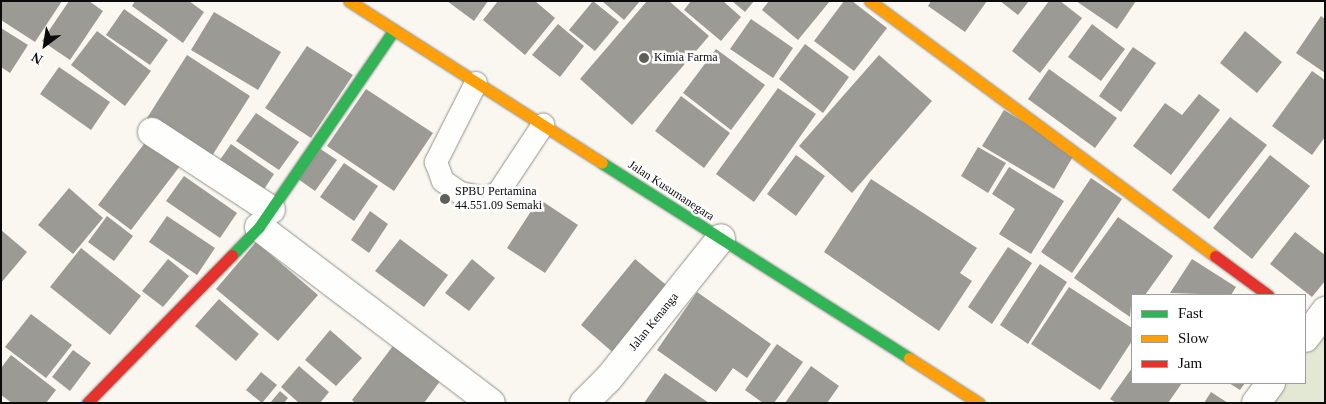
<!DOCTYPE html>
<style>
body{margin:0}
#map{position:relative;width:1326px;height:404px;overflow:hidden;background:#f9f7ef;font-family:"Times New Roman",serif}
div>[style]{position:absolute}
.cemetery>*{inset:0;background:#e3e8d5}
.building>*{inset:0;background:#9c9a95}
.roads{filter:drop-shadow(0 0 1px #92918e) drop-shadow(0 0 1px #92918e)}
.lane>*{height:22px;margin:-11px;padding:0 11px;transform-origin:11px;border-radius:11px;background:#fefefd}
.street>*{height:28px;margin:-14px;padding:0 14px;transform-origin:14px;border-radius:14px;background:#fefefd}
.fast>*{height:11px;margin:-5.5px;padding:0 5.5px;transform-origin:5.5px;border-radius:5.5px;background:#30b455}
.slow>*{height:11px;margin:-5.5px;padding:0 5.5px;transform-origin:5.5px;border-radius:5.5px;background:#ff9f0a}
.jam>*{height:11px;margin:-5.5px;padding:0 5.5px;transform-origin:5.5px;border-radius:5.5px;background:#e5322d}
.dots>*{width:14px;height:14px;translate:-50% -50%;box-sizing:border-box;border:2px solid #fff;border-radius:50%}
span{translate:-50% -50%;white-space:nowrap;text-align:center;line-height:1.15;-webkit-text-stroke:5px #fff;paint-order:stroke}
.poi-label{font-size:12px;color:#0b0b0b}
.left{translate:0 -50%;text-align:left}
.street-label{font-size:12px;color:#0b0b0b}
.frame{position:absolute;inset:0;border:2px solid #0b0b0b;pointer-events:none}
.legend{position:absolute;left:1131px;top:294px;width:175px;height:90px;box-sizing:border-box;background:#fff;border:1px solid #9d9d9d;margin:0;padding:6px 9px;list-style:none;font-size:15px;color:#0b0b0b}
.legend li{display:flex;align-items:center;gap:10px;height:25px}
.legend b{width:25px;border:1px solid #9d9d9d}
.north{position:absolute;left:20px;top:20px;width:50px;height:50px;-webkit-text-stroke:4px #fff;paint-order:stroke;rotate:211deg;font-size:14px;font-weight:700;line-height:20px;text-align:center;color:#0b0b0b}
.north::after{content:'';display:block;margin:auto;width:18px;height:22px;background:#0b0b0b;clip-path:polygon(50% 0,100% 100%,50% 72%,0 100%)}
</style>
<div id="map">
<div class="cemetery">
<div style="clip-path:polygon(1325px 297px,1325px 403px,1253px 403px,1266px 383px,1305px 383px,1305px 327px)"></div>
</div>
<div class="building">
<div style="clip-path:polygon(1px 1px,62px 1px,35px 42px,1px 20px)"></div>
<div style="clip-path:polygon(69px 1px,89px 1px,103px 11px,70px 60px,42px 41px)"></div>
<div style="clip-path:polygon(135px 1px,189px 1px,204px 12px,183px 43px,132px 6px)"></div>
<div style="clip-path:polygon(447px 1px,488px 1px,474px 21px)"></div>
<div style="clip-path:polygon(498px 1px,535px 1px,555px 18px,525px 55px,483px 20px)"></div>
<div style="clip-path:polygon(593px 1px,619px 22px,595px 51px,569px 30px)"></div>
<div style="clip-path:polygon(602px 1px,640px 1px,624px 20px)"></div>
<div style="clip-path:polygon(647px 1px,669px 1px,709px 36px,632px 125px,580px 79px)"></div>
<div style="clip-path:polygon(691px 1px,723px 1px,741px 17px,721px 41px,684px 10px)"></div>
<div style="clip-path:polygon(732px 1px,754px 1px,745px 12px)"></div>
<div style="clip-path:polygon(769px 1px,830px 1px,798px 40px,762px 10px)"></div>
<div style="clip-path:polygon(844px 1px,852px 1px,887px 28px,854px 71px,814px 41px)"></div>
<div style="clip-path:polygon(931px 1px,987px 1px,965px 32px,928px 6px)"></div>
<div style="clip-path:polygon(1000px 1px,1029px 1px,1018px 15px)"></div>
<div style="clip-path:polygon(1049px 1px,1060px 1px,1082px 18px,1040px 73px,1012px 51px)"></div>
<div style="clip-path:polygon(1076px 1px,1136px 1px,1117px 29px)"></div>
<div style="clip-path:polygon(124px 9px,168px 40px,150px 65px,106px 35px)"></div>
<div style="clip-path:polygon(214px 12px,281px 52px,258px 90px,191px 50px)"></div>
<div style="clip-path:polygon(1321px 16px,1325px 19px,1325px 73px,1296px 53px)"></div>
<div style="clip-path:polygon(751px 19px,793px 48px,773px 78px,730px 49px)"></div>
<div style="clip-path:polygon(558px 24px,584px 46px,560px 77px,532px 55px)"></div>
<div style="clip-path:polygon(1092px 24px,1125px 49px,1101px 81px,1068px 57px)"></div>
<div style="clip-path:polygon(1px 28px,28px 45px,10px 73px,1px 67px)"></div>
<div style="clip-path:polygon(97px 31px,151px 71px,125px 106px,71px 65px)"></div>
<div style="clip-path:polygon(1245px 31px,1282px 62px,1257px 93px,1220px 63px)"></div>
<div style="clip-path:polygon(805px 44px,849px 77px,823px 113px,779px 79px)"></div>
<div style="clip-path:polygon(307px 46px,353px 75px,311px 138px,265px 108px)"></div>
<div style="clip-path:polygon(1133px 47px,1156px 63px,1121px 112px,1099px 96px)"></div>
<div style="clip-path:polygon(716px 49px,765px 85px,731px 130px,683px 93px)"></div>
<div style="clip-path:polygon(187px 55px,250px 96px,210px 159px,147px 118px)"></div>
<div style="clip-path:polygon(879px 55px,932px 101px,852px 193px,799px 146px)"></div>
<div style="clip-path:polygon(59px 67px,110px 102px,91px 130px,40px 94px)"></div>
<div style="clip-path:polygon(1049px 69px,1117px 118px,1095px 148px,1028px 99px)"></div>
<div style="clip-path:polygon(1312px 71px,1325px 80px,1325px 137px,1312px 155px,1272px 126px)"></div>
<div style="clip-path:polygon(778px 88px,816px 114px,754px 202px,716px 174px)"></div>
<div style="clip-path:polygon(366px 89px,433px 133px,394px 191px,327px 146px)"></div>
<div style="clip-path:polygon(1199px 94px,1220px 110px,1171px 175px,1133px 146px,1165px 103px,1182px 115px)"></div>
<div style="clip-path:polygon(681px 96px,730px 133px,704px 168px,655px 131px)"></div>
<div style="clip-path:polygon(1004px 110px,1075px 153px,1054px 189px,982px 146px)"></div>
<div style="clip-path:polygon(256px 113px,299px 142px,279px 170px,236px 141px)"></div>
<div style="clip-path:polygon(1230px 117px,1267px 145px,1209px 219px,1172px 190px)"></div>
<div style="clip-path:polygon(147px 140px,180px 166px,131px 230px,98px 205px)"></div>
<div style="clip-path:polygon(231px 144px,274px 174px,259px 197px,215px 167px)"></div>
<div style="clip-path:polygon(978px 147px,1006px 163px,988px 193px,961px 176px)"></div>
<div style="clip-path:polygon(319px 148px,337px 160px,315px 191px,298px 179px)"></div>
<div style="clip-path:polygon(796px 155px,825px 176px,796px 216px,767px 194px)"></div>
<div style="clip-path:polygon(1270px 155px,1310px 186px,1252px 259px,1213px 228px)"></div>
<div style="clip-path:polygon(344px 163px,378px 186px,354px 221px,320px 197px)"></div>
<div style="clip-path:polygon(1009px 167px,1064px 201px,1031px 254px,999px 234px,1015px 209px,992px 194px)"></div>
<div style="clip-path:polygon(184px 176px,237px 213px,220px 238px,166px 201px)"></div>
<div style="clip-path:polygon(1091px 178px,1122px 199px,1072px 273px,1041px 252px)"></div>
<div style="clip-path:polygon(871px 179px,977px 248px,960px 273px,972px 281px,939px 331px,824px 252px)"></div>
<div style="clip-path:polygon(69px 188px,103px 218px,73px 254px,38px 225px)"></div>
<div style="clip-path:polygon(539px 199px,578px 225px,545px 273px,507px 248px)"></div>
<div style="clip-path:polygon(370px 211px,388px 224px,369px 253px,351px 240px)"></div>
<div style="clip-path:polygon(107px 216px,133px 236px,114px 261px,88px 242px)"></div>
<div style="clip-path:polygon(167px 216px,215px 248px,197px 275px,149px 242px)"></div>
<div style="clip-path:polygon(1118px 217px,1173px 256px,1145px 295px,1132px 295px,1130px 317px,1074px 278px)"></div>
<div style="clip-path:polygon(1px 230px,27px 252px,1px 283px)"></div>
<div style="clip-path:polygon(1295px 232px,1325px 255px,1325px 281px,1312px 297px,1270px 264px)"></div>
<div style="clip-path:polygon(400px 239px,448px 275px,424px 307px,375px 271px)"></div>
<div style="clip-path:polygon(256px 242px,318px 295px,278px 341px,216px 289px)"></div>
<div style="clip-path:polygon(1008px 247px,1032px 263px,992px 324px,968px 307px)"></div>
<div style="clip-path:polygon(81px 248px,141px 296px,110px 335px,50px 287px)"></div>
<div style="clip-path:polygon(168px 259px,189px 276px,163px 307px,142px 291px)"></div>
<div style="clip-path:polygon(472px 259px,495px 278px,469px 311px,445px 293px)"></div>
<div style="clip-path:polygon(635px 259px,671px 289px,616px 355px,581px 325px)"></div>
<div style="clip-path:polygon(1192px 259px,1236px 287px,1231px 295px,1170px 293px)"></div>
<div style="clip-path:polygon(1040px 264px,1067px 282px,1028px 344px,1000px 325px)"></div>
<div style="clip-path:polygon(1069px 287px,1132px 328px,1132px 341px,1100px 390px,1031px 344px)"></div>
<div style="clip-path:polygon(697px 292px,771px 344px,747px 378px,733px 368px,716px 392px,657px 350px)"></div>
<div style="clip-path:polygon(219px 299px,259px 334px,236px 361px,195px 326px)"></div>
<div style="clip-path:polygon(31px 314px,72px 345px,46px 378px,5px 347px)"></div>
<div style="clip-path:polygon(330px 330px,362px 358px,336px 386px,305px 360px)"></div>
<div style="clip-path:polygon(399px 338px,446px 373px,424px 403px,355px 403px,352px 400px)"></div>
<div style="clip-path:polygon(777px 344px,803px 362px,774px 403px,763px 403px,745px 390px)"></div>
<div style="clip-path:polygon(73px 350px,91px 363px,70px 391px,52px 377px)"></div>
<div style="clip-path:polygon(11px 355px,56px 390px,46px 403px,12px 403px,1px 395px,1px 368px)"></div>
<div style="clip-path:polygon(299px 366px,329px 392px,320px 403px,299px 403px,281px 387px)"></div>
<div style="clip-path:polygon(811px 366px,839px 386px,827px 403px,785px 403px)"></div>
<div style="clip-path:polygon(1132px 368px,1132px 383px,1182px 383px,1168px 403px,1116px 403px,1110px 399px)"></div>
<div style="clip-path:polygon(261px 372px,277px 385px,262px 403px,246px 390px)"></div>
<div style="clip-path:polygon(665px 373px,709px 403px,644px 403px)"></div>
<div style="clip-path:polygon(1229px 383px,1245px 383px,1240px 390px)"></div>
<div style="clip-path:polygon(280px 391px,288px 398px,284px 403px,270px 403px)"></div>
<div style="clip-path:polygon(1211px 392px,1228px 403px,1204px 403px)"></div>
</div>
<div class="roads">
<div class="lane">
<div style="left:476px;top:83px;width:89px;rotate:116.9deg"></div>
<div style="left:436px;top:162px;width:20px;rotate:70deg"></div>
<div style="left:443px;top:181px;width:21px;rotate:35deg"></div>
<div style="left:460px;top:193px;width:25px;rotate:11deg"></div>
<div style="left:485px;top:198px;width:14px;rotate:-21deg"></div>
<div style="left:498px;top:193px;width:82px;rotate:-56.5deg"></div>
</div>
<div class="street">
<div style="left:152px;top:132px;width:142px;rotate:33.2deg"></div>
<div style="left:259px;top:227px;width:291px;rotate:37.2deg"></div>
<div style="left:1305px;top:338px;width:34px;rotate:-53deg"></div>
<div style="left:584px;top:403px;width:35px;rotate:-45deg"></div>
<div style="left:609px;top:378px;width:179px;rotate:-51.3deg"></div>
<div style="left:1256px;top:403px;width:25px;rotate:-53deg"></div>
</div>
<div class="fast">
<div style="left:602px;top:163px;width:364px;rotate:32.4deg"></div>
<div style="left:232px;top:255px;width:39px;rotate:-46deg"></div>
<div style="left:259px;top:227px;width:239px;rotate:-55.6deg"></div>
</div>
<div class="slow">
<div style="left:349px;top:1px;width:300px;rotate:32.6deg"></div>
<div style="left:870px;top:1px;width:429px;rotate:36.5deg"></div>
<div style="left:909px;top:358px;width:83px;rotate:32.7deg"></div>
</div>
<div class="jam">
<div style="left:1215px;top:256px;width:66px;rotate:36.3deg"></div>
<div style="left:87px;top:403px;width:207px;rotate:-45.6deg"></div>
</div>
</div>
<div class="dots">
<div style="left:644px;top:58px;background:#5e5e5b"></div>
<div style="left:445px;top:199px;background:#5e5e5b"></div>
</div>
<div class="poi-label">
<span class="left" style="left:654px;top:58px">Kimia Farma</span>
<span class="left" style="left:455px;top:199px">SPBU Pertamina<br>44.551.09 Semaki</span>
</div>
<div class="street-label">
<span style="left:671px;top:191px;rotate:33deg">Jalan Kusumanegara</span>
<span style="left:654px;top:322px;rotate:-51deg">Jalan Kenanga</span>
</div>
<div class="frame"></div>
<ul class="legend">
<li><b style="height:6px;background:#30b455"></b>Fast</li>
<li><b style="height:6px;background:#ff9f0a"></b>Slow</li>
<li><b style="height:6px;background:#e5322d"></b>Jam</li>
</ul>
<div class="north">N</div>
</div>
